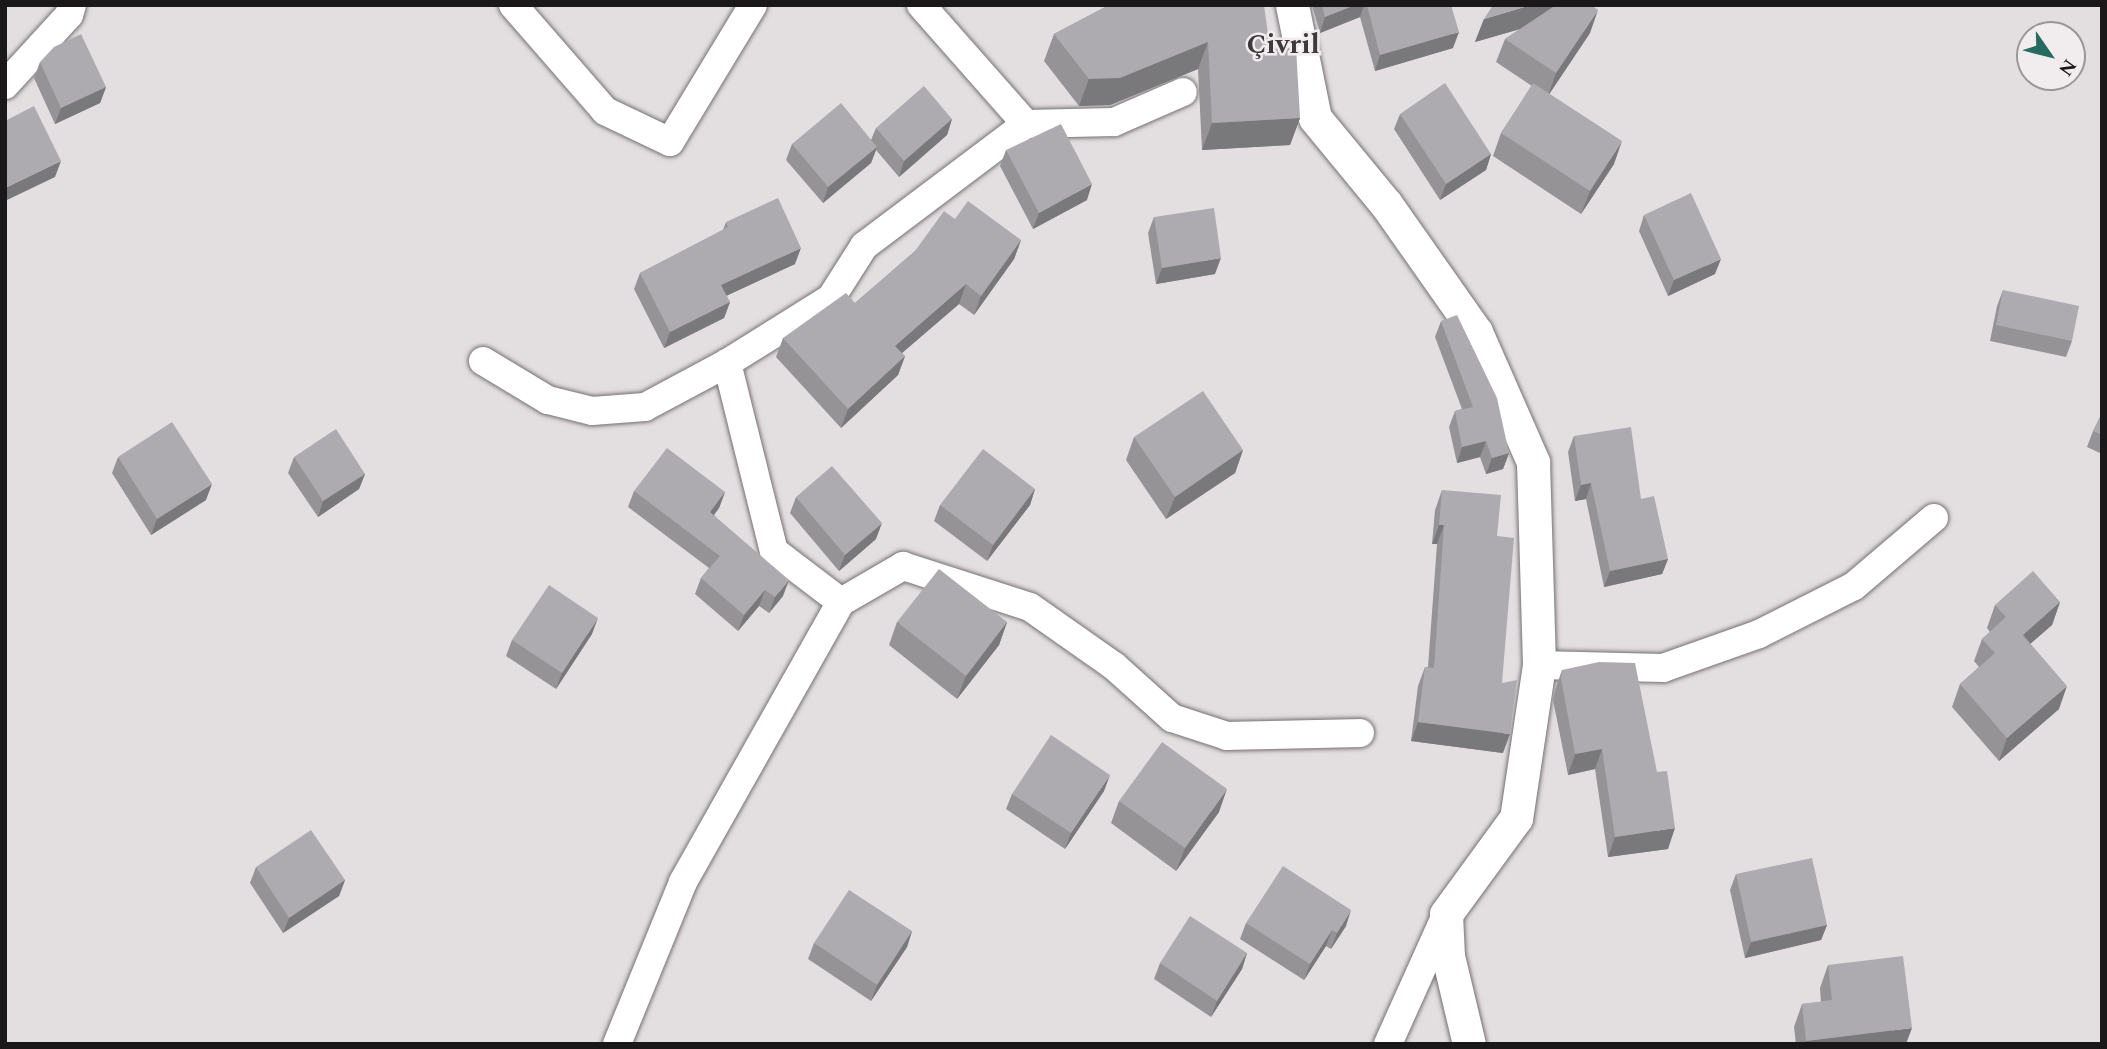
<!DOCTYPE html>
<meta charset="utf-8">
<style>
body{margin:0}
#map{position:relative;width:2107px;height:1049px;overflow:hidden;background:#e3dfe1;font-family:Spectral,serif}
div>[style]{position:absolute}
.roads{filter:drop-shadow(0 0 2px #757173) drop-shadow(0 0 2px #757173)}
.minor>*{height:28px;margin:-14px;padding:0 14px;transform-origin:14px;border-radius:14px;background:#fff}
.tertiary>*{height:33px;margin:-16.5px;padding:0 16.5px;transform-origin:16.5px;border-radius:16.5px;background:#fff}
.wall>*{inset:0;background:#959396}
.shaded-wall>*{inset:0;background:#79787a}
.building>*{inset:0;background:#adabaf}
span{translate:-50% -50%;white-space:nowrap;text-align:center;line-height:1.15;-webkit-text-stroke:5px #f1ecee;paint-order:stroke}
.quarter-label{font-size:28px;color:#3e3a3c;font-weight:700}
.frame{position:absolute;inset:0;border:7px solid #1a1819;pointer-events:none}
.north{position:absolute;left:2016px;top:21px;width:70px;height:70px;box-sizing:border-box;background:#f1ecee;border:2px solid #9b9799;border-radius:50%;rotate:125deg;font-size:19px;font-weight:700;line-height:28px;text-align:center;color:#1a1819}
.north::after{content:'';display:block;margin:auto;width:24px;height:32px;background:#266b5f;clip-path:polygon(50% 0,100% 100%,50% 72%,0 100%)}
</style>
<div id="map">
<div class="roads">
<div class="minor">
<div style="left:513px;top:5px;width:140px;rotate:49deg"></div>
<div style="left:605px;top:111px;width:72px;rotate:25.5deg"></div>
<div style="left:670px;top:142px;width:160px;rotate:-58.8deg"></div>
<div style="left:921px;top:5px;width:159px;rotate:48.6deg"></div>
<div style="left:5px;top:85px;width:95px;rotate:-47.6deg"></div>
<div style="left:69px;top:15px;width:10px;rotate:-73deg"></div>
<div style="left:483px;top:361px;width:76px;rotate:31deg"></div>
<div style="left:548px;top:400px;width:45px;rotate:14deg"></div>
<div style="left:592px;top:411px;width:53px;rotate:-4.3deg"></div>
<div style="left:645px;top:407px;width:93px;rotate:-28.2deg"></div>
<div style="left:727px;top:363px;width:123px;rotate:-32deg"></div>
<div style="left:831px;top:298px;width:62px;rotate:-57.6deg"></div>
<div style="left:864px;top:246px;width:203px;rotate:-37deg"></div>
<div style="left:1026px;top:124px;width:88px;rotate:-1.3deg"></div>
<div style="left:1114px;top:122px;width:75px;rotate:-23.5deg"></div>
<div style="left:727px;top:363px;width:194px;rotate:76deg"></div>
<div style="left:774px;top:551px;width:84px;rotate:37.3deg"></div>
<div style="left:1539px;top:665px;width:124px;rotate:1.4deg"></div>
<div style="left:1663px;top:668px;width:102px;rotate:-19.5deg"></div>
<div style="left:1759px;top:634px;width:106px;rotate:-26.8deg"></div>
<div style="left:1854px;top:586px;width:105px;rotate:-40.4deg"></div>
<div style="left:617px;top:1044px;width:175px;rotate:-67.8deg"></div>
<div style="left:683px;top:882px;width:322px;rotate:-60.6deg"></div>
<div style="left:841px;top:602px;width:72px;rotate:-30.1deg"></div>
<div style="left:903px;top:566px;width:133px;rotate:17.9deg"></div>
<div style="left:1030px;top:607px;width:103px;rotate:35.1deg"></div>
<div style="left:1114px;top:666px;width:78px;rotate:41.9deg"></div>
<div style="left:1172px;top:718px;width:58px;rotate:18.1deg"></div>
<div style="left:1227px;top:736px;width:133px;rotate:-1.3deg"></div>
<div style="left:1388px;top:1044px;width:141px;rotate:-65.8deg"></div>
</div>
<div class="tertiary">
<div style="left:1292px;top:5px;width:115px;rotate:78.5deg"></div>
<div style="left:1315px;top:118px;width:112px;rotate:50.5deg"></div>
<div style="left:1386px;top:204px;width:156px;rotate:54.9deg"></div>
<div style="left:1476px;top:332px;width:142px;rotate:66.3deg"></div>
<div style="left:1533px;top:462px;width:203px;rotate:88.3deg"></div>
<div style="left:1539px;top:665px;width:155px;rotate:98.5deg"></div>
<div style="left:1516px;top:818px;width:119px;rotate:126.1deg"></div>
<div style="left:1446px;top:914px;width:42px;rotate:87.3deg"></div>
<div style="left:1448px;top:956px;width:90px;rotate:76.6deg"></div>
</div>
</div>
<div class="wall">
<div style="clip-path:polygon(1109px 5px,1270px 49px,1300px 118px,1290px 145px,1202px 150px,1198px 69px,1110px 105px,1079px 106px,1044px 61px,1054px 34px)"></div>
<div style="clip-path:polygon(1312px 5px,1451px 5px,1453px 48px,1375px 71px,1360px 17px,1320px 33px)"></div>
<div style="clip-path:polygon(1484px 19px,1590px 33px,1549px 94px,1614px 164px,1581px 214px,1493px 156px,1501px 133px,1532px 86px,1496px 62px,1505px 39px,1520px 29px,1475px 42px)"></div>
<div style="clip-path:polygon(40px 62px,106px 87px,100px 103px,55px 124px,34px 78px)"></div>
<div style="clip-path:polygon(1400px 114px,1491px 154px,1486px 170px,1440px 200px,1394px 129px)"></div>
<div style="clip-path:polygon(952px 119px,947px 135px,899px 177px,876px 150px,871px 163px,823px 203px,786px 160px,792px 144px,871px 140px,876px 128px)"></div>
<div style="clip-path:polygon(1006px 150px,1087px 200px,1033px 229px,1000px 166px)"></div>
<div style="clip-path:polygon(1644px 215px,1715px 274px,1668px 296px,1639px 231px)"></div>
<div style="clip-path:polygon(1154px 217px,1215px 274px,1156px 284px,1148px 233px)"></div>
<div style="clip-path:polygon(955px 219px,1021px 240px,1014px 259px,974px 315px,959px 304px,902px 353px,905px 356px,898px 375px,841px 428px,776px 357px,783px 338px,855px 303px,915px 251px)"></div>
<div style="clip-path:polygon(726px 222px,795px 264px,726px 296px,730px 302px,724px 318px,664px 348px,634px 289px,640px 273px,723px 230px)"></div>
<div style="clip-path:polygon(2003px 290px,2072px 341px,2066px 357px,1990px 341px,1997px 306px)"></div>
<div style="clip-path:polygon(1441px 321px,1509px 453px,1503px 469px,1486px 474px,1480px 457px,1457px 463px,1449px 427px,1455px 411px,1462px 409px,1435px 337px)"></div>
<div style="clip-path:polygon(2102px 413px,2102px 454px,2087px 447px,2093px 431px)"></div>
<div style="clip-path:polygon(1574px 436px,1668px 559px,1662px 574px,1604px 587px,1586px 499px,1575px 501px,1568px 452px)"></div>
<div style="clip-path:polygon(1134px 437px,1243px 450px,1235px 473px,1166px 519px,1126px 460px)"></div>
<div style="clip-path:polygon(118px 457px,206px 500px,151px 535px,112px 473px)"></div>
<div style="clip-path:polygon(294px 457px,365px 474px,359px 489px,318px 517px,288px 473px)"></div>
<div style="clip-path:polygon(1035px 489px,1030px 505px,987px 561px,934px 521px,940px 505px)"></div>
<div style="clip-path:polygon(1442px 490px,1497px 536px,1502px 683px,1503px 753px,1411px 741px,1418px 686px,1425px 667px,1428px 667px,1437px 544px,1432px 544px,1435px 510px)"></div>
<div style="clip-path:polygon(634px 491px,725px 492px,719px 508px,714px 515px,783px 596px,769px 613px,759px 606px,738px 631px,695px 594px,701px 578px,709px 568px,628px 507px)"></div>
<div style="clip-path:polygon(796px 497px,876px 539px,839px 571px,790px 513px)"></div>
<div style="clip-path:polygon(2060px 602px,2052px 625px,2030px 644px,2059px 709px,1999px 761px,1952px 707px,1960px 684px,1979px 667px,1974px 661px,1982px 639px,1990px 632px,1987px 628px,1995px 605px)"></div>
<div style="clip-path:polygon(897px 622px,1007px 622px,999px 645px,957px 699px,889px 645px)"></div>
<div style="clip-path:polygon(592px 634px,556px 689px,506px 656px,512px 640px)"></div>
<div style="clip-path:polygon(1562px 670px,1668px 849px,1608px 857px,1595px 769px,1568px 775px,1553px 700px,1555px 690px)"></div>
<div style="clip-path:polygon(1104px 791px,1065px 849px,1006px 809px,1012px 794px)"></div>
<div style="clip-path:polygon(1119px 801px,1219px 812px,1176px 871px,1111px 823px)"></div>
<div style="clip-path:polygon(256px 867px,345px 880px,339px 896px,283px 933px,250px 883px)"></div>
<div style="clip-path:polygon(1736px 874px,1827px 925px,1821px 940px,1745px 958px,1730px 890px)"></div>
<div style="clip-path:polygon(1246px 923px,1346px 926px,1331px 949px,1326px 946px,1304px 980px,1240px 939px)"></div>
<div style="clip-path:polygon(912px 931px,907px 947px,871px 1001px,808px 959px,814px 943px)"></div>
<div style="clip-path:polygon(1247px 953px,1242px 969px,1211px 1017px,1154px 979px,1160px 963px)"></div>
<div style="clip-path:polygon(1828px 965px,1906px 1044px,1796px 1044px,1794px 1027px,1802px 1004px,1821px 1002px,1820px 988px)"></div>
</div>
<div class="shaded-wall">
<div style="clip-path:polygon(1355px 5px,1364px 5px,1360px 17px,1320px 33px,1325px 17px)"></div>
<div style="clip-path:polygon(1531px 5px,1569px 5px,1565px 16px,1475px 42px,1484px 19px)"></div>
<div style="clip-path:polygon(1598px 10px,1590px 33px,1548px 96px,1556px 73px)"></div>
<div style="clip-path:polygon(1459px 32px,1453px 48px,1375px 71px,1380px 55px)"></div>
<div style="clip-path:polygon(1208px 42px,1198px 69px,1110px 105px,1079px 106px,1089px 79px)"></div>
<div style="clip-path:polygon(106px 87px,100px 103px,55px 124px,61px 108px)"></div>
<div style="clip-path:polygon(1300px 118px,1290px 145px,1202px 150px,1212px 123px)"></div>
<div style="clip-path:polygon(952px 119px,947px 135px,899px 177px,904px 161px)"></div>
<div style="clip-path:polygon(1622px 141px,1614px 164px,1581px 214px,1590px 191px)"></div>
<div style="clip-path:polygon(877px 147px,871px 163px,823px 203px,828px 187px)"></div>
<div style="clip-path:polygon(1491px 154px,1486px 170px,1440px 200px,1446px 184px)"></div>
<div style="clip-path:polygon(61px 161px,55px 177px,5px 201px,5px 188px)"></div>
<div style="clip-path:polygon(1092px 184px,1087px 200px,1033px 229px,1039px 213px)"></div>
<div style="clip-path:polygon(1021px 240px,1014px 259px,974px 315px,981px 296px)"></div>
<div style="clip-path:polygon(801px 248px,795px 264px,715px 301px,721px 285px)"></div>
<div style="clip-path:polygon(1221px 258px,1215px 274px,1156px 284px,1162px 268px)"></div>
<div style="clip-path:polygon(1721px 259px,1715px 274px,1668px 296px,1674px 280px)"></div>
<div style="clip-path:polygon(966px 284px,959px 304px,888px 365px,895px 346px)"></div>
<div style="clip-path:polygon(730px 302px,724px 318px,664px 348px,670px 332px)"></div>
<div style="clip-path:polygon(905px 356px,898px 375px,841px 428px,848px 409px)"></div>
<div style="clip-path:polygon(1486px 441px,1480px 457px,1457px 463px,1462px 447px)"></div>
<div style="clip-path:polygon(1243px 450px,1235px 473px,1166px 519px,1175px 497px)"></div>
<div style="clip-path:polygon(1509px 453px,1503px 469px,1486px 474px,1492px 458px)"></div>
<div style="clip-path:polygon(365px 474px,359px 489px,318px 517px,323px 501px)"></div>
<div style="clip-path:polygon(1591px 483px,1586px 499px,1575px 501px,1581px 485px)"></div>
<div style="clip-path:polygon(212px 484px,206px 500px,151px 535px,157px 519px)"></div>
<div style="clip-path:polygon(1035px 489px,1030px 505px,987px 561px,993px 545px)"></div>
<div style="clip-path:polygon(725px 492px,719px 508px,704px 528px,710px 512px)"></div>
<div style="clip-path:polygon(882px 523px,876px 539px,839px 571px,845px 555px)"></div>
<div style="clip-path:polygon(1439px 525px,1444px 525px,1437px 544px,1432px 544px)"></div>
<div style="clip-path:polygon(1668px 559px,1662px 574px,1604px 587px,1610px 571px)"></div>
<div style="clip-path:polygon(789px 580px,783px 596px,769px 613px,775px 597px)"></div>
<div style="clip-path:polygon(765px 590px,759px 606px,738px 631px,744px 615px)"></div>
<div style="clip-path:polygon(2060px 602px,2052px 625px,2014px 658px,2023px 635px)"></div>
<div style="clip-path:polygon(598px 618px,592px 634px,556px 689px,562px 673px)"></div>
<div style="clip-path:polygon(1007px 622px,999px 645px,957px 699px,966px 676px)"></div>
<div style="clip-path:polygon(2067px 686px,2059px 709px,1999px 761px,2007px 738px)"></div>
<div style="clip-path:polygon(1418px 722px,1510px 734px,1503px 753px,1411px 741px)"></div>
<div style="clip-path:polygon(1602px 749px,1595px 769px,1568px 775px,1575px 754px)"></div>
<div style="clip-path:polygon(1110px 775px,1104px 791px,1065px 849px,1071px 833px)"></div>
<div style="clip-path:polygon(1227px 789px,1219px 812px,1176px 871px,1185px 848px)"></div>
<div style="clip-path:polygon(1675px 828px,1668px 849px,1608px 857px,1615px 837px)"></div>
<div style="clip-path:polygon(345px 880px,339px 896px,283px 933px,289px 918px)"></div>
<div style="clip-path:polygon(1351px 910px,1346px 926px,1331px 949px,1337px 933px)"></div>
<div style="clip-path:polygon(1827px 925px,1821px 940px,1745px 958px,1751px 942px)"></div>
<div style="clip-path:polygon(1332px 930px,1326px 946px,1304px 980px,1310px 964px)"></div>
<div style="clip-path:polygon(912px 931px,907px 947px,871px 1001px,877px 985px)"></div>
<div style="clip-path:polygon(1247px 953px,1242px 969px,1211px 1017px,1217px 1001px)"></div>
<div style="clip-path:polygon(1912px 1028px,1906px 1044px,1805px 1044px,1806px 1041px)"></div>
</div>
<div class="building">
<div style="clip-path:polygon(1109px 5px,1264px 5px,1270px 49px,1296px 47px,1300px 118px,1212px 123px,1208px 42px,1120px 78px,1089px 79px,1054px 34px)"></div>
<div style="clip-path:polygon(1322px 5px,1355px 5px,1325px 17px)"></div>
<div style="clip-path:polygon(1367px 5px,1451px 5px,1459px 32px,1380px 55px)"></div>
<div style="clip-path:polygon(1493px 5px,1531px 5px,1484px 19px)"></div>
<div style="clip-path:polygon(1556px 5px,1592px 5px,1598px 10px,1556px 73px,1505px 39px)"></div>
<div style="clip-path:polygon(81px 34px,106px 87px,61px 108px,40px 62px,54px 47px)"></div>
<div style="clip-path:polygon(1445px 83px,1491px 154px,1446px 184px,1400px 114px)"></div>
<div style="clip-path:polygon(1533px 83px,1622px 141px,1590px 191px,1501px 133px)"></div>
<div style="clip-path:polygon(924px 86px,952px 119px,904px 161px,876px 128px)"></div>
<div style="clip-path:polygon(841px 103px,877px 147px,828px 187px,792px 144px)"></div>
<div style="clip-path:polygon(34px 106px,61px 161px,5px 188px,5px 121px)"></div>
<div style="clip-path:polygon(1061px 124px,1092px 184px,1039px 213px,1006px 150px)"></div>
<div style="clip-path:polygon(1691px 193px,1721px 259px,1674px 280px,1644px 215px)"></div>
<div style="clip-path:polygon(778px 198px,801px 248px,721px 285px,730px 302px,670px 332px,640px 273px,728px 227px,726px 222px)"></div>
<div style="clip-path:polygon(968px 201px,1021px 240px,981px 296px,966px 284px,895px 346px,905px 356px,848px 409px,783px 338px,846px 293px,855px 303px,915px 251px,944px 211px,955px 219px)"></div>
<div style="clip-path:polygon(1214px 208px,1221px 258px,1162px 268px,1154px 217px)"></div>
<div style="clip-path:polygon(2003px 290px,2079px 306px,2072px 341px,1996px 325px)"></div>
<div style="clip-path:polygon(1457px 315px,1497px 398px,1509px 453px,1492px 458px,1486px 441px,1462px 447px,1455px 411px,1473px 407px,1441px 321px)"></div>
<div style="clip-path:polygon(1203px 391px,1243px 450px,1175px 497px,1134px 437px)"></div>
<div style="clip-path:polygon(2102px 413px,2102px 435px,2093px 431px)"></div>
<div style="clip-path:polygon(172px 422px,212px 484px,157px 519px,118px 457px)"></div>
<div style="clip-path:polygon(1631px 427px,1641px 499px,1654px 496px,1668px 559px,1610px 571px,1591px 483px,1581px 485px,1574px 436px)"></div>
<div style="clip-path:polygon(336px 429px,365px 474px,323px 501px,294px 457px)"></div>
<div style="clip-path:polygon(667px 448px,725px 492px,710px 512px,789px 580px,775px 597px,765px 590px,744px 615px,701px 578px,720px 556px,634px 491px)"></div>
<div style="clip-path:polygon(983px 449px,1035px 489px,993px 545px,940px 505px)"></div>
<div style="clip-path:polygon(832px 466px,882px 523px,845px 555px,796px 497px)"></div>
<div style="clip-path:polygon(1442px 490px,1501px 495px,1497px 536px,1514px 538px,1502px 683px,1517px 680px,1510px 734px,1418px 722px,1425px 667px,1434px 668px,1444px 525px,1439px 525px)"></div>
<div style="clip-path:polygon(939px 569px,1007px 622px,966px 676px,897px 622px)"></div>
<div style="clip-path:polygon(2033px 571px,2060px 602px,2023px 635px,2067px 686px,2007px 738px,1960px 684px,1995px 653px,1982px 639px,2006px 617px,1995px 605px)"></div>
<div style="clip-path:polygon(549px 585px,598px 618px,562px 673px,512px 640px)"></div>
<div style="clip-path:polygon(1599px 662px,1635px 663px,1657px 772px,1667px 771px,1675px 828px,1615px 837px,1602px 749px,1575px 754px,1561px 679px,1562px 670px)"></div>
<div style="clip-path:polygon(1051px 735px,1110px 775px,1071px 833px,1012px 794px)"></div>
<div style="clip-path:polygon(1162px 742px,1227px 789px,1185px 848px,1119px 801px)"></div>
<div style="clip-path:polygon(311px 830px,345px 880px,289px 918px,256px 867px)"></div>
<div style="clip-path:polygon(1812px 858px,1827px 925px,1751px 942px,1736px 874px)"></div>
<div style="clip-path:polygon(1283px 866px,1351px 910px,1337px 933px,1332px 930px,1310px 964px,1246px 923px)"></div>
<div style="clip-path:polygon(849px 890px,912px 931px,877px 985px,814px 943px)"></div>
<div style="clip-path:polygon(1190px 916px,1247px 953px,1217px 1001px,1160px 963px)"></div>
<div style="clip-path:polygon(1903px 956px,1912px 1028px,1806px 1041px,1802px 1004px,1832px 1000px,1828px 965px)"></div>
</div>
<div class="quarter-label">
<span style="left:1283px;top:45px">Çivril</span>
</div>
<div class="frame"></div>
<div class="north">N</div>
</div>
